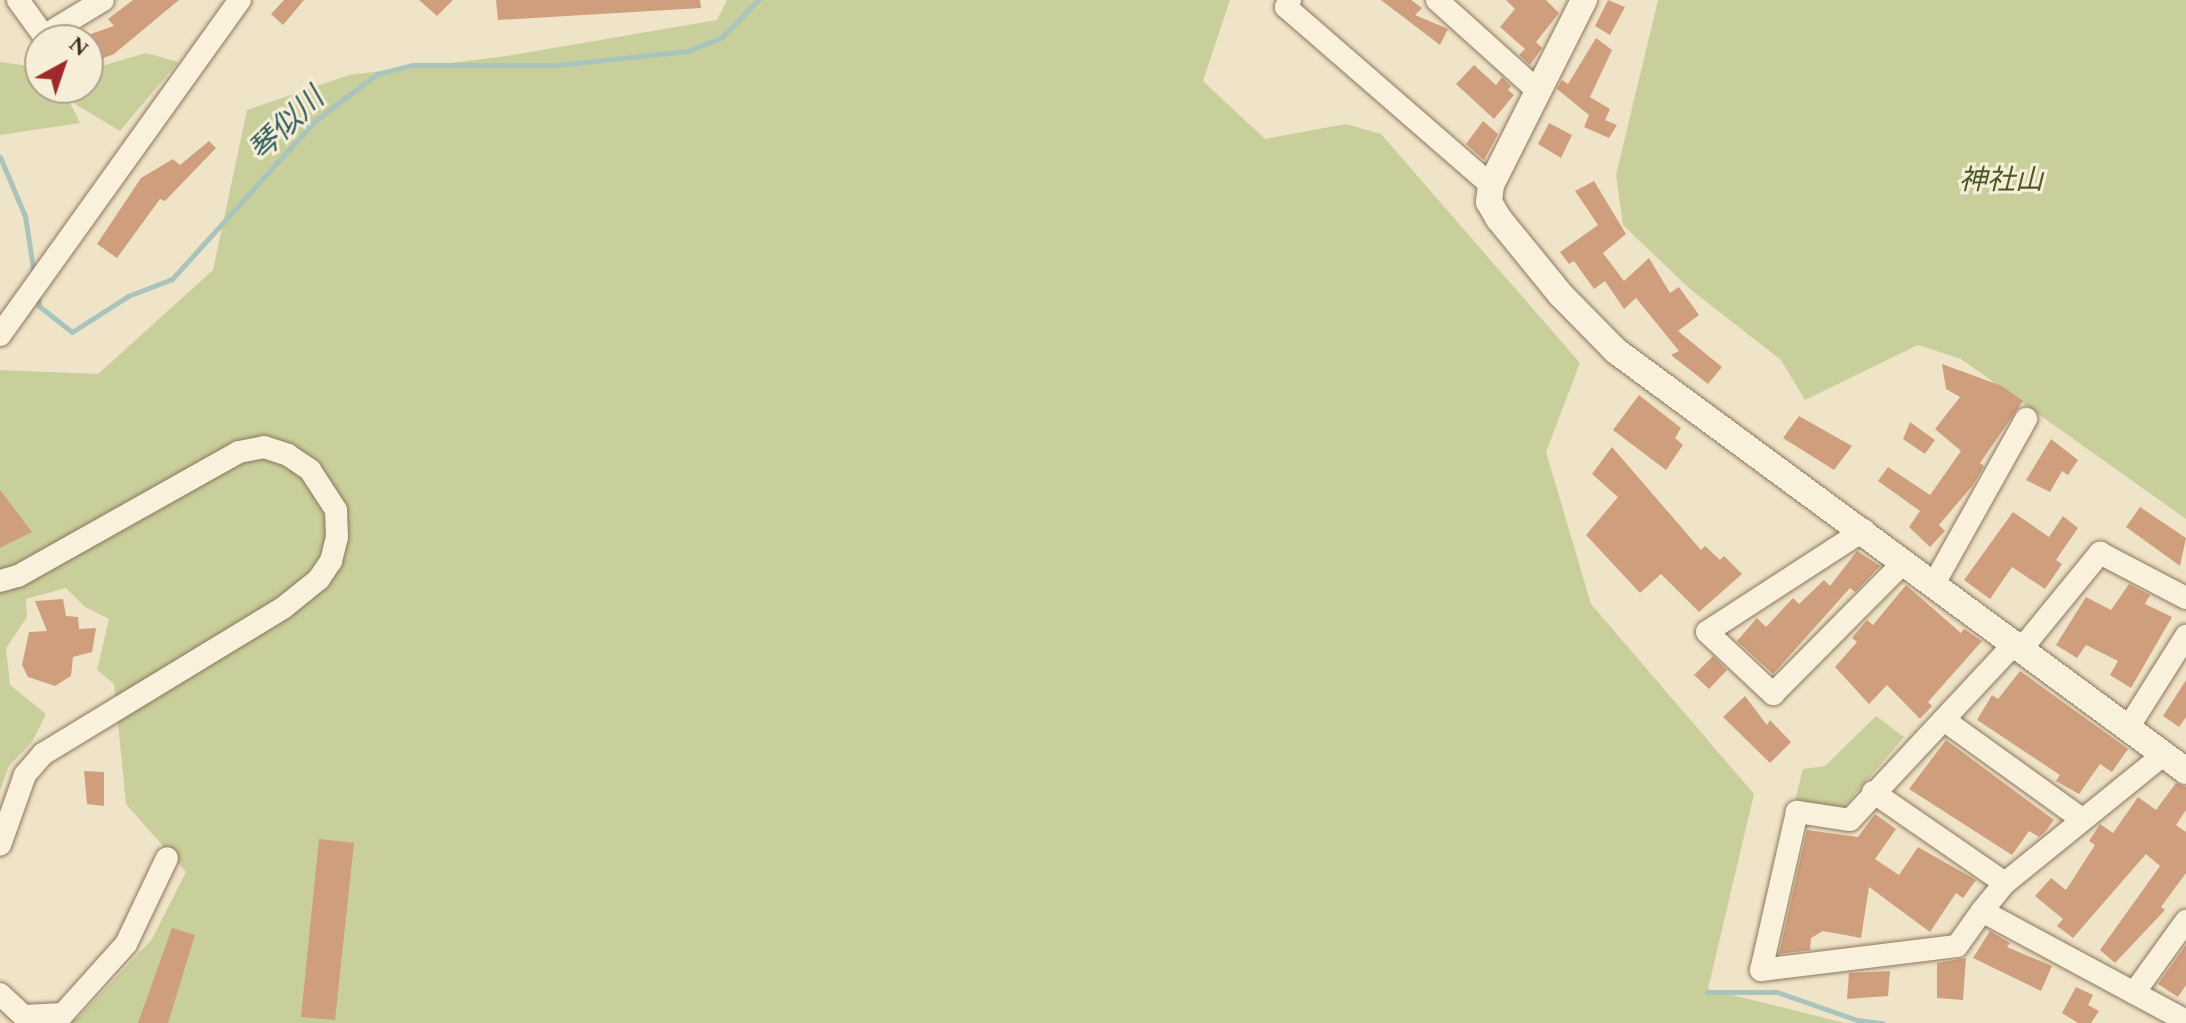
<!DOCTYPE html>
<meta charset="utf-8">
<style>
body{margin:0}
#map{position:relative;width:2186px;height:1023px;overflow:hidden;background:#f0e4c8;font-family:Spectral,"Noto Sans JP",serif}
div>[style]{position:absolute}
.green>*{inset:0;background:#c9cf9b}
.stream>*{height:5px;margin:-2.5px;padding:0 2.5px;transform-origin:2.5px;border-radius:2.5px;background:#a9c4bc}
.building>*{inset:0;background:#cf9f7d}
.roads{filter:drop-shadow(0 0 2px #8d765c) drop-shadow(0 0 2px #8d765c)}
.minor>*{height:22px;margin:-11px;padding:0 11px;transform-origin:11px;border-radius:11px;background:#faf1dc}
.tertiary>*{height:26px;margin:-13px;padding:0 13px;transform-origin:13px;border-radius:13px;background:#faf1dc}
span{translate:-50% -50%;white-space:nowrap;text-align:center;line-height:1.15;-webkit-text-stroke:6px #f7eed8;paint-order:stroke}
.park-label{font-size:28px;color:#4d5a26;font-style:italic}
.water-label{font-size:30px;color:#2f5d5a;font-style:italic}
.north{position:absolute;left:24px;top:24px;width:80px;height:80px;box-sizing:border-box;background:#f7eed8;border:2px solid #ada18e;border-radius:50%;rotate:40deg;font-size:22px;font-weight:700;line-height:32px;text-align:center;color:#3d2e20}
.north::after{content:'';display:block;margin:auto;width:28px;height:36px;background:#9e2a2b;clip-path:polygon(50% 0,100% 100%,50% 72%,0 100%)}
</style>
<div id="map">
<div class="green">
<div style="clip-path:polygon(727px 0,1230px 0,1203px 81px,1265px 139px,1346px 124px,1381px 134px,1580px 363px,1546px 452px,1591px 604px,1754px 794px,1708px 989px,1845px 1023px,64px 1023px,78px 1018px,152px 939px,186px 872px,126px 804px,114px 684px,97px 670px,109px 619px,85px 607px,66px 588px,26px 599px,27px 617px,6px 648px,10px 685px,46px 714px,32px 742px,9px 766px,0 791px,0 370px,98px 374px,213px 270px,247px 110px,349px 75px,500px 57px,717px 20px)"></div>
<div style="clip-path:polygon(1658px 0,2186px 0,2186px 519px,1961px 359px,1918px 345px,1805px 400px,1781px 360px,1690px 289px,1623px 225px,1616px 175px)"></div>
<div style="clip-path:polygon(146px 53px,178px 62px,120px 131px,75px 104px,68px 88px,88px 88px,88px 70px)"></div>
<div style="clip-path:polygon(40px 56px,40px 88px,63px 88px,80px 123px,0 135px,0 62px,28px 66px)"></div>
<div style="clip-path:polygon(1876px 716px,1904px 737px,1844px 807px,1795px 800px,1803px 769px,1825px 766px)"></div>
</div>
<div class="stream">
<div style="left:0;top:157px;width:64px;rotate:67deg"></div>
<div style="left:25px;top:216px;width:59px;rotate:81.2deg"></div>
<div style="left:38px;top:296px;width:10px;rotate:84deg"></div>
<div style="left:39px;top:306px;width:42px;rotate:38.2deg"></div>
<div style="left:72px;top:332px;width:67px;rotate:-32.7deg"></div>
<div style="left:128px;top:296px;width:47px;rotate:-21.1deg"></div>
<div style="left:172px;top:279px;width:213px;rotate:-47.9deg"></div>
<div style="left:315px;top:121px;width:78px;rotate:-37.2deg"></div>
<div style="left:377px;top:74px;width:37px;rotate:-14deg"></div>
<div style="left:413px;top:65px;width:144px"></div>
<div style="left:557px;top:65px;width:132px;rotate:-6.1deg"></div>
<div style="left:688px;top:51px;width:37px;rotate:-22deg"></div>
<div style="left:722px;top:37px;width:52px;rotate:-45.8deg"></div>
<div style="left:1707px;top:992px;width:70px"></div>
<div style="left:1777px;top:992px;width:85px;rotate:19.3deg"></div>
<div style="left:1857px;top:1020px;width:26px;rotate:7deg"></div>
</div>
<div class="building">
<div style="clip-path:polygon(133px 0,179px 0,114px 54px,88px 64px,88px 35px,114px 26px,108px 19px)"></div>
<div style="clip-path:polygon(284px 0,304px 0,283px 25px,271px 14px)"></div>
<div style="clip-path:polygon(419px 0,453px 0,437px 16px)"></div>
<div style="clip-path:polygon(496px 0,700px 0,701px 8px,498px 20px)"></div>
<div style="clip-path:polygon(1381px 0,1411px 0,1422px 8px,1415px 15px,1448px 29px,1440px 45px)"></div>
<div style="clip-path:polygon(1506px 0,1546px 0,1559px 13px,1536px 42px,1542px 48px,1530px 65px,1519px 55px,1525px 49px,1500px 27px,1515px 9px)"></div>
<div style="clip-path:polygon(1608px 0,1625px 7px,1610px 35px,1595px 26px)"></div>
<div style="clip-path:polygon(1596px 38px,1612px 50px,1590px 97px,1610px 109px,1605px 120px,1617px 125px,1609px 138px,1584px 127px,1589px 115px,1557px 89px,1562px 80px,1568px 84px)"></div>
<div style="clip-path:polygon(1474px 65px,1496px 85px,1502px 77px,1511px 86px,1508px 90px,1514px 95px,1494px 119px,1456px 84px)"></div>
<div style="clip-path:polygon(1483px 121px,1498px 134px,1484px 160px,1466px 144px)"></div>
<div style="clip-path:polygon(1549px 123px,1572px 135px,1561px 158px,1538px 144px)"></div>
<div style="clip-path:polygon(209px 141px,216px 148px,165px 201px,160px 199px,117px 258px,97px 244px,141px 178px,173px 159px,180px 165px)"></div>
<div style="clip-path:polygon(1594px 181px,1626px 234px,1603px 253px,1624px 281px,1649px 258px,1670px 293px,1679px 287px,1699px 315px,1678px 331px,1722px 367px,1708px 384px,1671px 355px,1679px 351px,1636px 298px,1624px 309px,1605px 281px,1594px 289px,1574px 261px,1569px 264px,1560px 252px,1598px 225px,1575px 191px)"></div>
<div style="clip-path:polygon(1942px 364px,2002px 386px,2023px 401px,1980px 463px,1984px 466px,1973px 485px,1939px 525px,1945px 531px,1930px 547px,1909px 527px,1920px 511px,1878px 481px,1888px 467px,1930px 495px,1961px 451px,1935px 429px,1960px 397px,1946px 389px)"></div>
<div style="clip-path:polygon(1639px 395px,1681px 428px,1675px 438px,1683px 445px,1666px 470px,1613px 430px)"></div>
<div style="clip-path:polygon(1799px 416px,1852px 446px,1834px 470px,1783px 438px)"></div>
<div style="clip-path:polygon(1910px 422px,1935px 440px,1925px 454px,1903px 439px)"></div>
<div style="clip-path:polygon(2051px 439px,2078px 460px,2068px 475px,2062px 471px,2050px 492px,2026px 480px)"></div>
<div style="clip-path:polygon(1612px 447px,1701px 550px,1705px 546px,1720px 560px,1724px 556px,1742px 574px,1699px 612px,1661px 574px,1640px 593px,1586px 535px,1618px 497px,1592px 474px)"></div>
<div style="clip-path:polygon(0 490px,32px 532px,0 548px)"></div>
<div style="clip-path:polygon(2140px 507px,2186px 538px,2180px 566px,2126px 527px)"></div>
<div style="clip-path:polygon(2013px 512px,2049px 537px,2063px 516px,2078px 528px,2056px 560px,2062px 564px,2045px 589px,2012px 567px,1990px 599px,1964px 580px)"></div>
<div style="clip-path:polygon(1857px 551px,1880px 566px,1855px 592px,1850px 588px,1773px 674px,1737px 641px,1757px 618px,1766px 627px,1793px 598px,1799px 604px,1824px 580px,1830px 586px)"></div>
<div style="clip-path:polygon(2129px 584px,2150px 595px,2145px 604px,2172px 617px,2131px 688px,2110px 675px,2118px 661px,2086px 645px,2077px 658px,2056px 645px,2086px 597px,2111px 610px)"></div>
<div style="clip-path:polygon(1906px 585px,1961px 633px,1964px 629px,1982px 641px,1928px 702px,1932px 706px,1920px 719px,1887px 685px,1869px 704px,1835px 667px,1857px 642px,1852px 638px,1867px 620px,1873px 625px)"></div>
<div style="clip-path:polygon(63px 599px,66px 616px,78px 617px,79px 629px,96px 628px,92px 652px,73px 657px,71px 676px,55px 686px,28px 677px,22px 665px,29px 632px,47px 631px,35px 601px)"></div>
<div style="clip-path:polygon(1713px 656px,1727px 670px,1709px 689px,1694px 675px)"></div>
<div style="clip-path:polygon(2020px 671px,2128px 749px,2112px 772px,2100px 764px,2079px 794px,2056px 781px,2060px 775px,1977px 720px,1992px 695px,1998px 699px)"></div>
<div style="clip-path:polygon(2186px 680px,2186px 717px,2179px 727px,2163px 716px)"></div>
<div style="clip-path:polygon(1745px 696px,1767px 725px,1770px 720px,1791px 742px,1770px 763px,1723px 717px)"></div>
<div style="clip-path:polygon(1946px 740px,2054px 820px,2044px 833px,2039px 837px,2029px 831px,2012px 855px,1909px 789px)"></div>
<div style="clip-path:polygon(84px 771px,104px 772px,104px 806px,87px 804px)"></div>
<div style="clip-path:polygon(2176px 783px,2186px 787px,2186px 810px,2176px 825px,2186px 832px,2186px 873px,2161px 907px,2165px 910px,2115px 963px,2100px 950px,2160px 866px,2146px 854px,2073px 938px,2057px 926px,2063px 919px,2035px 896px,2051px 878px,2066px 890px,2095px 845px,2089px 841px,2100px 824px,2113px 833px,2138px 797px,2156px 810px)"></div>
<div style="clip-path:polygon(1875px 814px,1896px 829px,1875px 859px,1899px 875px,1918px 847px,1976px 880px,1963px 898px,1956px 893px,1930px 932px,1869px 887px,1861px 938px,1823px 931px,1811px 938px,1810px 950px,1779px 954px,1807px 830px,1858px 837px)"></div>
<div style="clip-path:polygon(319px 839px,354px 843px,335px 1020px,301px 1017px)"></div>
<div style="clip-path:polygon(172px 928px,195px 935px,168px 1023px,138px 1023px)"></div>
<div style="clip-path:polygon(1990px 931px,2010px 943px,2007px 947px,2052px 966px,2041px 991px,1973px 958px)"></div>
<div style="clip-path:polygon(2186px 945px,2186px 985px,2178px 997px,2158px 984px)"></div>
<div style="clip-path:polygon(1966px 958px,1963px 1000px,1937px 998px,1937px 963px)"></div>
<div style="clip-path:polygon(1890px 971px,1888px 996px,1847px 999px,1849px 973px)"></div>
<div style="clip-path:polygon(2076px 987px,2093px 995px,2088px 1005px,2099px 1011px,2091px 1023px,2078px 1023px,2062px 1013px)"></div>
</div>
<div class="roads">
<div class="minor">
<div style="left:18px;top:0;width:44px;rotate:54.2deg"></div>
<div style="left:44px;top:36px;width:69px;rotate:-31.4deg"></div>
<div style="left:1290px;top:0;width:8px;rotate:120deg"></div>
<div style="left:1286px;top:7px;width:271px;rotate:41deg"></div>
<div style="left:1437px;top:0;width:136px;rotate:42deg"></div>
<div style="left:0;top:335px;width:412px;rotate:-54.4deg"></div>
<div style="left:1864px;top:530px;width:187px;rotate:147deg"></div>
<div style="left:1707px;top:632px;width:91px;rotate:43.2deg"></div>
<div style="left:1773px;top:694px;width:187px;rotate:-45.2deg"></div>
<div style="left:0;top:581px;width:19px;rotate:-16deg"></div>
<div style="left:18px;top:576px;width:253px;rotate:-29.3deg"></div>
<div style="left:239px;top:452px;width:25px;rotate:-11deg"></div>
<div style="left:264px;top:447px;width:25px;rotate:18deg"></div>
<div style="left:288px;top:455px;width:27px;rotate:34deg"></div>
<div style="left:310px;top:470px;width:48px;rotate:57deg"></div>
<div style="left:336px;top:510px;width:27px;rotate:88deg"></div>
<div style="left:337px;top:537px;width:25px;rotate:104deg"></div>
<div style="left:331px;top:561px;width:22px;rotate:124deg"></div>
<div style="left:319px;top:579px;width:46px;rotate:141.1deg"></div>
<div style="left:283px;top:608px;width:281px;rotate:148.7deg"></div>
<div style="left:43px;top:754px;width:28px;rotate:131deg"></div>
<div style="left:25px;top:775px;width:74px;rotate:109.7deg"></div>
<div style="left:1935px;top:582px;width:187px;rotate:-60.8deg"></div>
<div style="left:2016px;top:642px;width:243px;rotate:133deg"></div>
<div style="left:1850px;top:820px;width:54px;rotate:-171.4deg"></div>
<div style="left:1797px;top:812px;width:162px;rotate:102.8deg"></div>
<div style="left:1761px;top:970px;width:197px;rotate:-7deg"></div>
<div style="left:1957px;top:946px;width:43px;rotate:-54.5deg"></div>
<div style="left:1982px;top:911px;width:232px;rotate:28.3deg"></div>
<div style="left:2023px;top:647px;width:122px;rotate:-50.7deg"></div>
<div style="left:2100px;top:553px;width:97px;rotate:27.6deg"></div>
<div style="left:1944px;top:720px;width:170px;rotate:35.7deg"></div>
<div style="left:2128px;top:728px;width:109px;rotate:-57.8deg"></div>
<div style="left:1873px;top:792px;width:160px;rotate:34.6deg"></div>
<div style="left:1982px;top:911px;width:36px;rotate:-51deg"></div>
<div style="left:2005px;top:883px;width:203px;rotate:-39deg"></div>
<div style="left:2134px;top:993px;width:89px;rotate:-54.2deg"></div>
<div style="left:0;top:994px;width:33px;rotate:43deg"></div>
<div style="left:24px;top:1016px;width:39px;rotate:-3deg"></div>
<div style="left:63px;top:1014px;width:94px;rotate:-48deg"></div>
<div style="left:126px;top:944px;width:95px;rotate:-64.5deg"></div>
</div>
<div class="tertiary">
<div style="left:1584px;top:0;width:207px;rotate:116.7deg"></div>
<div style="left:1491px;top:185px;width:17px;rotate:97deg"></div>
<div style="left:1489px;top:202px;width:20px;rotate:60deg"></div>
<div style="left:1499px;top:219px;width:98px;rotate:50.8deg"></div>
<div style="left:1561px;top:295px;width:78px;rotate:45.5deg"></div>
<div style="left:1616px;top:351px;width:708px;rotate:36.38deg"></div>
</div>
</div>
<div class="park-label">
<span style="left:2001px;top:181px">神社山</span>
</div>
<div class="water-label">
<span style="left:287px;top:125px;rotate:-44deg">琴似川</span>
</div>
<div class="north">N</div>
</div>
